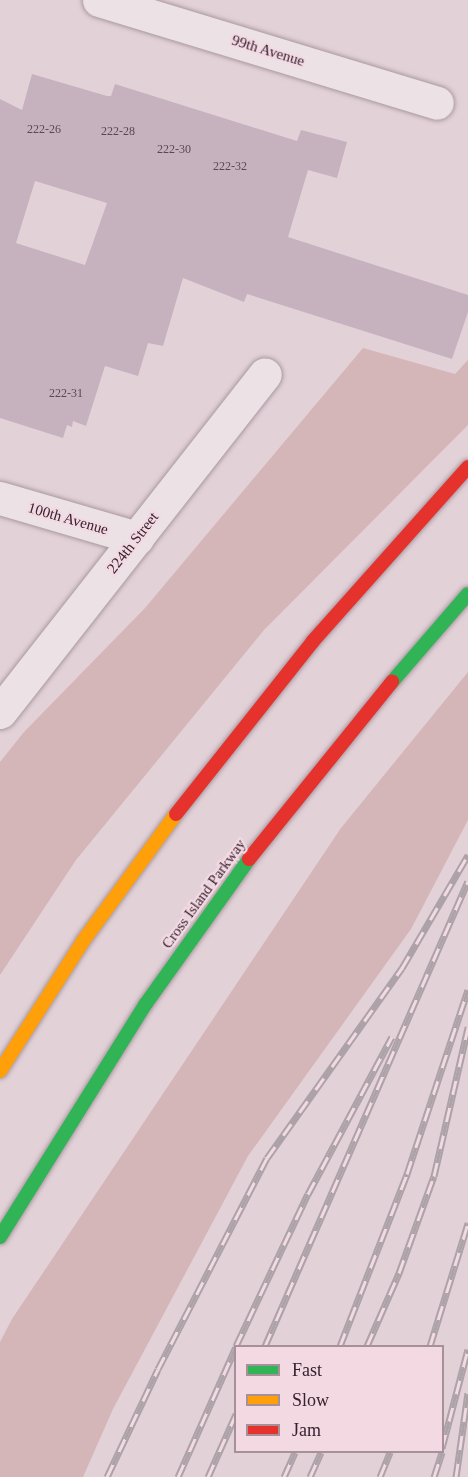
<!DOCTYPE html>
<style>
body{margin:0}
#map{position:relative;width:468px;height:1477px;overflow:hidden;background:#e3d1d8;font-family:"Times New Roman",serif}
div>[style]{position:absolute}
.green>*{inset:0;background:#d4b6b9}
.building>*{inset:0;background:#c6b2be}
.roads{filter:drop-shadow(0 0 2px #a999a0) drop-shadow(0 0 2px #a999a0)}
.street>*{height:33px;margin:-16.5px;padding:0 16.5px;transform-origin:16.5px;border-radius:16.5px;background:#ece2e6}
.fast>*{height:14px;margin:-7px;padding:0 7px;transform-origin:7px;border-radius:7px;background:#30b455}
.slow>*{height:14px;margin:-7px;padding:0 7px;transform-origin:7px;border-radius:7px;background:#ff9f0a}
.jam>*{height:14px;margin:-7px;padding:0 7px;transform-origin:7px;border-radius:7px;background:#e5322d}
.rail>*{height:7px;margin-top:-3.5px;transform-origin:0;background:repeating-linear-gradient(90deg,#f2d9e2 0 14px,#aca2a7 0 28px);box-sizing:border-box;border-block:2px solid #aca2a7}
span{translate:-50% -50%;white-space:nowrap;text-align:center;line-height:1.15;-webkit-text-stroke:4.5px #f2d9e2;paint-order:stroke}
.number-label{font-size:12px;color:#5b4653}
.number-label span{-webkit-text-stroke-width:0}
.street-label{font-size:15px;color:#37222f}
.legend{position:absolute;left:234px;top:1345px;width:210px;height:108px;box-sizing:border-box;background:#f2d9e2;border:2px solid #a7909a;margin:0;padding:8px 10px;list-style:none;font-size:18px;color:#37222f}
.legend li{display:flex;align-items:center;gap:12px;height:30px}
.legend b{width:30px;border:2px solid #a7909a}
</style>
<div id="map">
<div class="green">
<div style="clip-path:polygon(363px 348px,455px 374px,468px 360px,468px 425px,264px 630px,76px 860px,0 975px,0 762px,24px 732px,145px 608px)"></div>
<div style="clip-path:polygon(468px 672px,468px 820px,411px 929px,248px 1156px,113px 1409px,83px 1477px,0 1477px,0 1342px,12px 1319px,341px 828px)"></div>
</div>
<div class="building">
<div style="clip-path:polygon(evenodd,32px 74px,107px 96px,111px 96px,115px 84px,297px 141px,301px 130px,347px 142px,337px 178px,308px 170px,288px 237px,468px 295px,468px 312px,452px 359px,247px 294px,244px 302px,183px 278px,163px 346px,148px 343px,138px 376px,105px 366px,86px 426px,73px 421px,72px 427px,67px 425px,63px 438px,0 418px,0 99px,22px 110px,32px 74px,35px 181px,107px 203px,85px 265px,16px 243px,35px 181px)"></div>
</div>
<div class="roads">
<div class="street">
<div style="left:99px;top:0;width:353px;rotate:16.9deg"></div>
<div style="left:0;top:498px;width:143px;rotate:16.3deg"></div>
<div style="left:0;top:712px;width:429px;rotate:-51.9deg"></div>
</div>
<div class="fast">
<div style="left:392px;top:682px;width:116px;rotate:-49.2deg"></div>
<div style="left:0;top:1237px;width:274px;rotate:-58deg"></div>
<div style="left:145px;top:1005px;width:179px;rotate:-54.5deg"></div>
</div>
<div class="slow">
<div style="left:0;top:1071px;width:154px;rotate:-57.4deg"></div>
<div style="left:83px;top:941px;width:157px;rotate:-53.8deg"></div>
</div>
<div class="jam">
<div style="left:176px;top:814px;width:221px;rotate:-51.6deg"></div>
<div style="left:313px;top:641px;width:233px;rotate:-48.3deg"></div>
<div style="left:249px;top:859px;width:228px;rotate:-51.1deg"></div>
</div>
</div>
<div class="rail">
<div style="left:236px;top:1346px;width:168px;rotate:-64.7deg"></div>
<div style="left:308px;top:1194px;width:178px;rotate:-61.9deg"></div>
<div style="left:265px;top:1346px;width:507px;rotate:-66.42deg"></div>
<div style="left:340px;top:1346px;width:185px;rotate:-68.7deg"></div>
<div style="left:407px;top:1174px;width:194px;rotate:-71.7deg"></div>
<div style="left:367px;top:1346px;width:80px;rotate:-66.3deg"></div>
<div style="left:399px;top:1273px;width:103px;rotate:-70.2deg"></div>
<div style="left:434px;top:1176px;width:153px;rotate:-77.1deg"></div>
<div style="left:430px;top:1346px;width:129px;rotate:-72.8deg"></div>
<div style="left:442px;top:1448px;width:102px;rotate:-75.3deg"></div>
<div style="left:107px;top:1477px;width:119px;rotate:-64.7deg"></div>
<div style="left:158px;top:1369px;width:237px;rotate:-62.7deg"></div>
<div style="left:267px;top:1158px;width:233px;rotate:-54.6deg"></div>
<div style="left:402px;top:968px;width:131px;rotate:-59.7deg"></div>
<div style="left:178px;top:1477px;width:142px;rotate:-66deg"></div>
<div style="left:208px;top:1477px;width:69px;rotate:-66deg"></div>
<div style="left:284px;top:1477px;width:27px;rotate:-66deg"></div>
<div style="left:310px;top:1477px;width:27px;rotate:-66deg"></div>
<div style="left:380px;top:1477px;width:27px;rotate:-68deg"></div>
<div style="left:434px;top:1477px;width:26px;rotate:-72deg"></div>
<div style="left:456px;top:1477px;width:85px;rotate:-81.9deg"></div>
</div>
<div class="number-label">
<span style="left:44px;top:130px">222-26</span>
<span style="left:118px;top:132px">222-28</span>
<span style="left:174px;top:150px">222-30</span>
<span style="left:230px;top:167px">222-32</span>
<span style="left:66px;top:394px">222-31</span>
</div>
<div class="street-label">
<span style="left:268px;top:51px;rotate:17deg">99th Avenue</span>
<span style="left:68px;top:519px;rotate:16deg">100th Avenue</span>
<span style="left:133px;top:543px;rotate:-52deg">224th Street</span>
<span style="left:204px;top:894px;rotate:-54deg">Cross Island Parkway</span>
</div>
<ul class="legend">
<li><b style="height:8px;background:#30b455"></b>Fast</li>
<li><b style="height:8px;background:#ff9f0a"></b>Slow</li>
<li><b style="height:8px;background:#e5322d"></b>Jam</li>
</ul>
</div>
